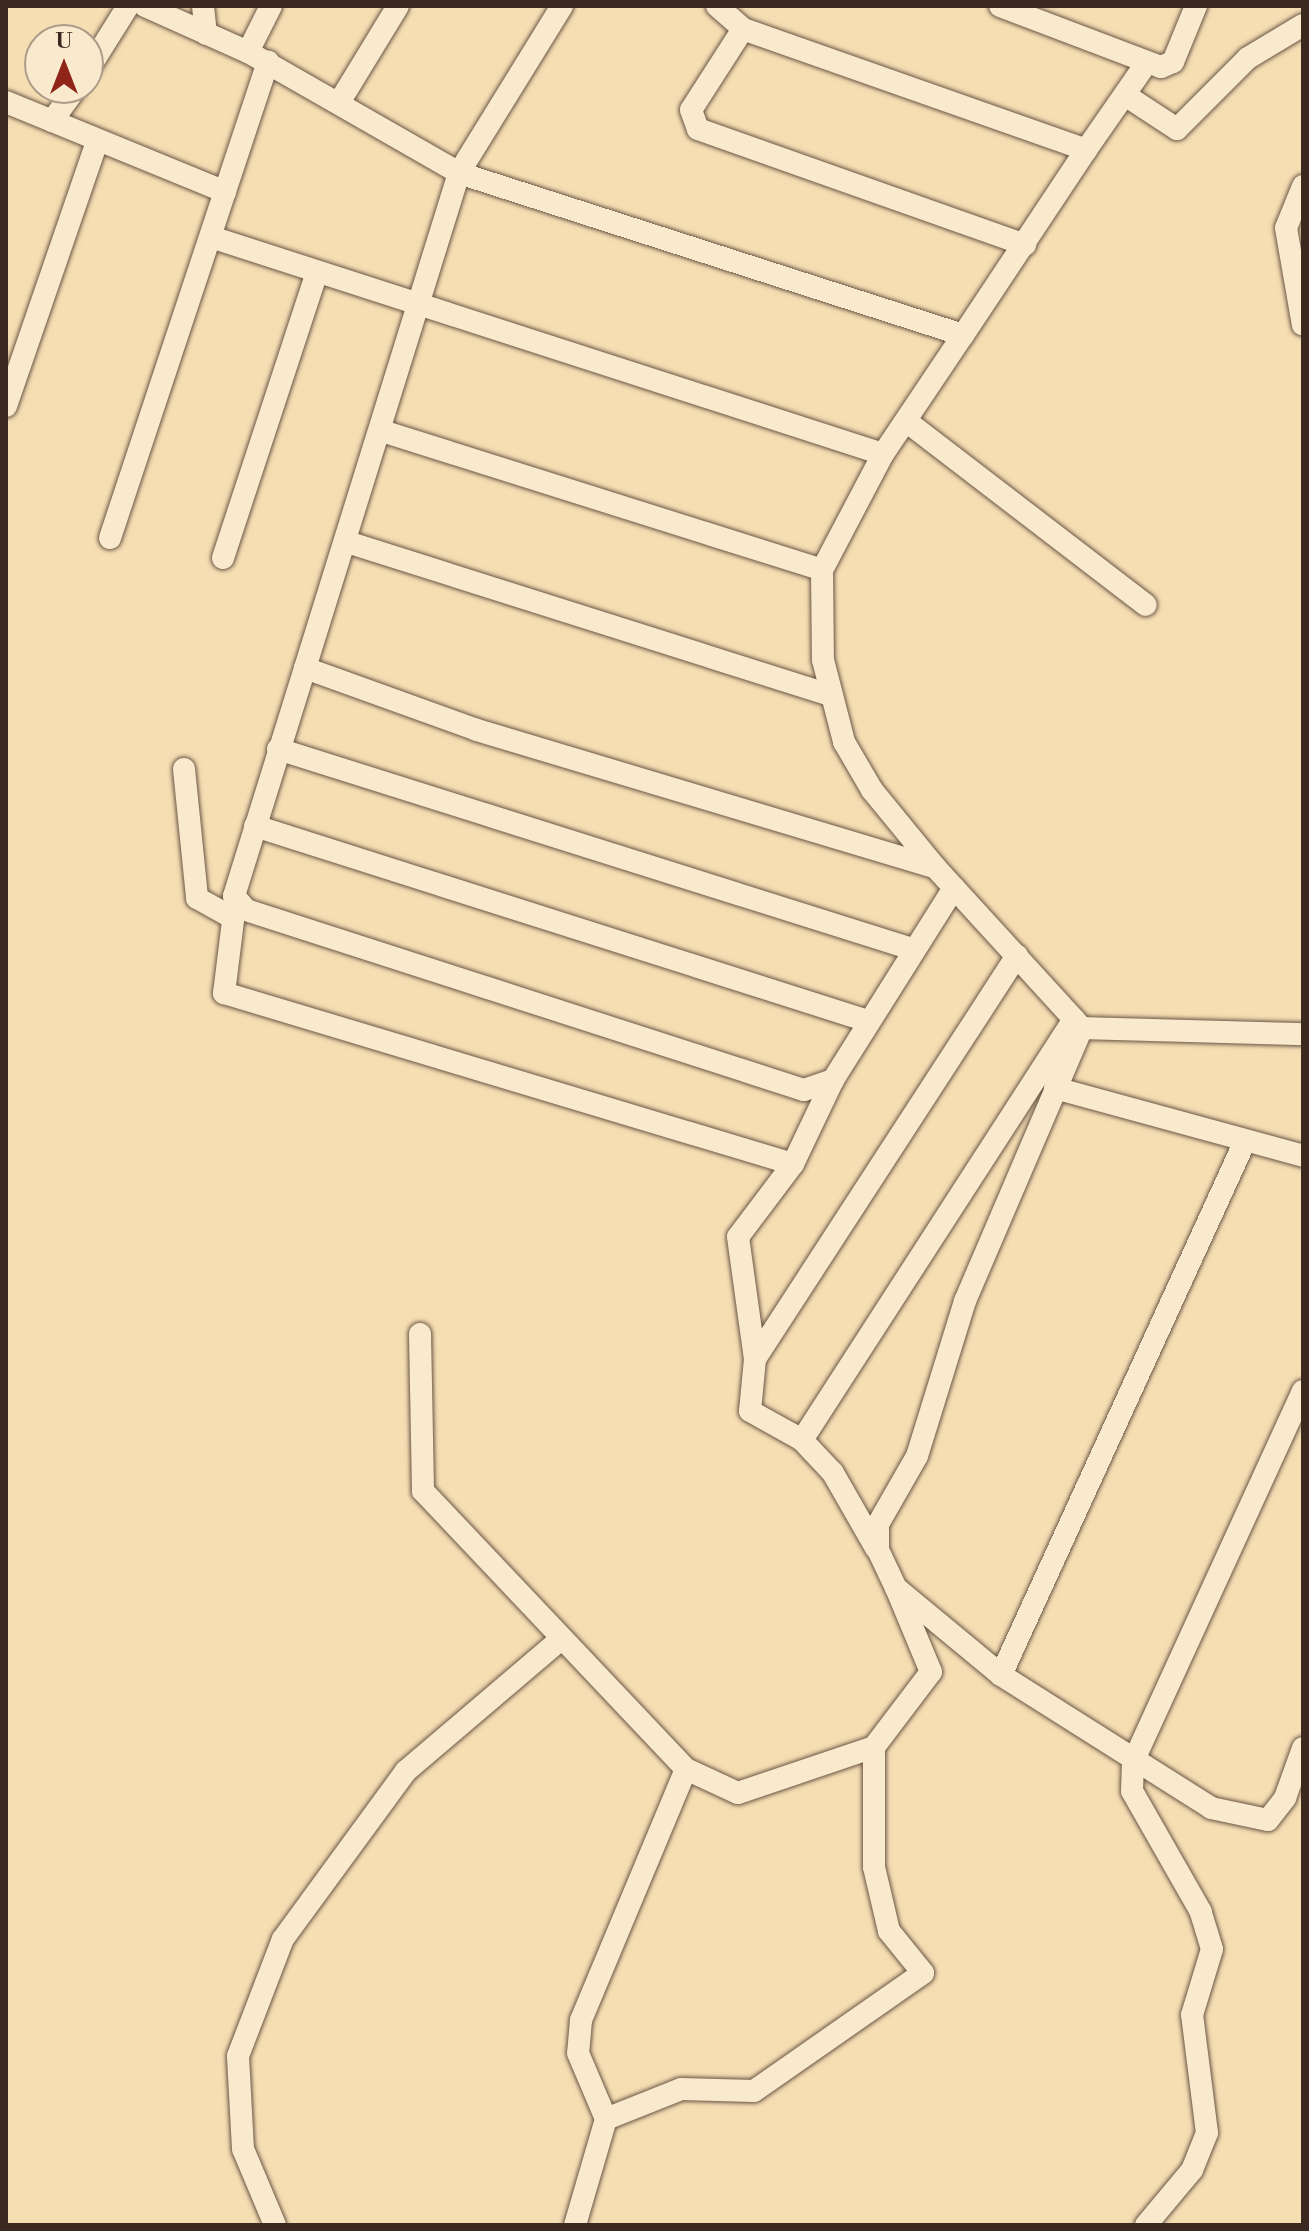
<!DOCTYPE html>
<style>
body{margin:0}
#map{position:relative;width:1309px;height:2231px;overflow:hidden;background:#f6deb3;font-family:"Libre Bodoni",serif}
div>[style]{position:absolute}
.roads{filter:drop-shadow(0 0 2px #6a5646) drop-shadow(0 0 2px #6a5646)}
.minor>*{height:22px;margin:-11px;padding:0 11px;transform-origin:11px;border-radius:11px;background:#f9eace}
span{translate:-50% -50%;white-space:nowrap;text-align:center;line-height:1.15;-webkit-text-stroke:8px #f9eace;paint-order:stroke}
.frame{position:absolute;inset:0;border:8px solid #3b2821;pointer-events:none}
.north{position:absolute;left:24px;top:24px;width:80px;height:80px;box-sizing:border-box;background:#f9eace;border:2px solid #ad9c89;border-radius:50%;rotate:0deg;font-size:22px;font-weight:700;line-height:32px;text-align:center;color:#3b2821}
.north::after{content:'';display:block;margin:auto;width:28px;height:36px;background:#8f2418;clip-path:polygon(50% 0,100% 100%,50% 72%,0 100%)}
</style>
<div id="map">
<div class="roads">
<div class="minor">
<div style="left:145px;top:6px;width:113px;rotate:24.1deg"></div>
<div style="left:203px;top:6px;width:28px;rotate:84deg"></div>
<div style="left:271px;top:6px;width:51px;rotate:116.6deg"></div>
<div style="left:248px;top:52px;width:243px;rotate:29.8deg"></div>
<div style="left:459px;top:173px;width:529px;rotate:17.82deg"></div>
<div style="left:963px;top:335px;width:143px;rotate:123.9deg"></div>
<div style="left:883px;top:454px;width:131px;rotate:117.7deg"></div>
<div style="left:822px;top:570px;width:90px;rotate:89.4deg"></div>
<div style="left:823px;top:660px;width:85px;rotate:75.6deg"></div>
<div style="left:844px;top:742px;width:56px;rotate:59.7deg"></div>
<div style="left:872px;top:790px;width:99px;rotate:50.7deg"></div>
<div style="left:935px;top:867px;width:218px;rotate:47.6deg"></div>
<div style="left:1082px;top:1028px;width:221px;rotate:1.6deg"></div>
<div style="left:562px;top:6px;width:196px;rotate:121.7deg"></div>
<div style="left:459px;top:173px;width:518px;rotate:107.28deg"></div>
<div style="left:305px;top:668px;width:183px;rotate:19.8deg"></div>
<div style="left:477px;top:730px;width:478px;rotate:16.7deg"></div>
<div style="left:717px;top:6px;width:35px;rotate:41deg"></div>
<div style="left:743px;top:29px;width:364px;rotate:19.4deg"></div>
<div style="left:1086px;top:150px;width:222px;rotate:123.6deg"></div>
<div style="left:1000px;top:6px;width:172px;rotate:20.8deg"></div>
<div style="left:1161px;top:67px;width:13px;rotate:-23deg"></div>
<div style="left:1173px;top:62px;width:61px;rotate:-67.7deg"></div>
<div style="left:743px;top:29px;width:96px;rotate:122.7deg"></div>
<div style="left:691px;top:110px;width:20px;rotate:70deg"></div>
<div style="left:698px;top:129px;width:347px;rotate:19.5deg"></div>
<div style="left:88px;top:70px;width:75px;rotate:-58deg"></div>
<div style="left:1125px;top:95px;width:62px;rotate:33.2deg"></div>
<div style="left:1177px;top:129px;width:100px;rotate:-45deg"></div>
<div style="left:1248px;top:58px;width:64px;rotate:-31deg"></div>
<div style="left:340px;top:101px;width:111px;rotate:-58.6deg"></div>
<div style="left:6px;top:102px;width:237px;rotate:22.3deg"></div>
<div style="left:52px;top:121px;width:41px;rotate:-54deg"></div>
<div style="left:1086px;top:150px;width:103px;rotate:-55.2deg"></div>
<div style="left:1303px;top:186px;width:45px;rotate:112deg"></div>
<div style="left:1286px;top:228px;width:98px;rotate:80.1deg"></div>
<div style="left:211px;top:237px;width:706px;rotate:17.9deg"></div>
<div style="left:6px;top:406px;width:280px;rotate:-71deg"></div>
<div style="left:906px;top:421px;width:302px;rotate:37.5deg"></div>
<div style="left:382px;top:431px;width:461px;rotate:17.5deg"></div>
<div style="left:110px;top:538px;width:502px;rotate:-71.64deg"></div>
<div style="left:347px;top:542px;width:507px;rotate:17.58deg"></div>
<div style="left:223px;top:558px;width:301px;rotate:-71.8deg"></div>
<div style="left:305px;top:668px;width:239px;rotate:107.3deg"></div>
<div style="left:234px;top:896px;width:18px;rotate:49deg"></div>
<div style="left:246px;top:910px;width:586px;rotate:17.88deg"></div>
<div style="left:804px;top:1090px;width:31px;rotate:-19deg"></div>
<div style="left:833px;top:1080px;width:227px;rotate:-57.8deg"></div>
<div style="left:278px;top:749px;width:665px;rotate:17.51deg"></div>
<div style="left:184px;top:769px;width:130px;rotate:84.2deg"></div>
<div style="left:197px;top:898px;width:41px;rotate:29.1deg"></div>
<div style="left:255px;top:826px;width:643px;rotate:17.65deg"></div>
<div style="left:235px;top:905px;width:89px;rotate:97.1deg"></div>
<div style="left:224px;top:993px;width:594px;rotate:16.73deg"></div>
<div style="left:793px;top:1164px;width:93px;rotate:-64.5deg"></div>
<div style="left:1082px;top:1028px;width:297px;rotate:113.2deg"></div>
<div style="left:965px;top:1301px;width:162px;rotate:107.2deg"></div>
<div style="left:917px;top:1456px;width:78px;rotate:119.8deg"></div>
<div style="left:878px;top:1524px;width:26px;rotate:90deg"></div>
<div style="left:878px;top:1550px;width:42px;rotate:64.7deg"></div>
<div style="left:896px;top:1588px;width:136px;rotate:39.6deg"></div>
<div style="left:1001px;top:1675px;width:249px;rotate:32.3deg"></div>
<div style="left:1211px;top:1808px;width:58px;rotate:11.9deg"></div>
<div style="left:1268px;top:1820px;width:28px;rotate:-52deg"></div>
<div style="left:1285px;top:1798px;width:53px;rotate:-70.2deg"></div>
<div style="left:1055px;top:1088px;width:257px;rotate:15.3deg"></div>
<div style="left:793px;top:1164px;width:91px;rotate:127deg"></div>
<div style="left:738px;top:1237px;width:123px;rotate:82.1deg"></div>
<div style="left:755px;top:1359px;width:52px;rotate:95.5deg"></div>
<div style="left:750px;top:1411px;width:60px;rotate:29.1deg"></div>
<div style="left:802px;top:1440px;width:45px;rotate:46.8deg"></div>
<div style="left:833px;top:1473px;width:86px;rotate:60.2deg"></div>
<div style="left:420px;top:1334px;width:157px;rotate:88.9deg"></div>
<div style="left:423px;top:1491px;width:383px;rotate:46.6deg"></div>
<div style="left:686px;top:1769px;width:272px;rotate:112.7deg"></div>
<div style="left:581px;top:2020px;width:33px;rotate:95deg"></div>
<div style="left:578px;top:2053px;width:72px;rotate:67deg"></div>
<div style="left:606px;top:2119px;width:81px;rotate:-21.8deg"></div>
<div style="left:681px;top:2089px;width:73px;rotate:1.6deg"></div>
<div style="left:754px;top:2091px;width:206px;rotate:-34.9deg"></div>
<div style="left:923px;top:1973px;width:54px;rotate:-129deg"></div>
<div style="left:889px;top:1931px;width:66px;rotate:-103.2deg"></div>
<div style="left:874px;top:1867px;width:120px;rotate:-90deg"></div>
<div style="left:874px;top:1747px;width:94px;rotate:-52.8deg"></div>
<div style="left:931px;top:1672px;width:91px;rotate:-112.6deg"></div>
<div style="left:755px;top:1359px;width:481px;rotate:-57deg"></div>
<div style="left:802px;top:1440px;width:501px;rotate:-57.13deg"></div>
<div style="left:1001px;top:1675px;width:587px;rotate:-65.44deg"></div>
<div style="left:686px;top:1769px;width:57px;rotate:24.8deg"></div>
<div style="left:738px;top:1793px;width:144px;rotate:-18.7deg"></div>
<div style="left:275px;top:2225px;width:82px;rotate:-112.8deg"></div>
<div style="left:243px;top:2149px;width:93px;rotate:-93.1deg"></div>
<div style="left:238px;top:2056px;width:125px;rotate:-69deg"></div>
<div style="left:283px;top:1939px;width:208px;rotate:-53.8deg"></div>
<div style="left:406px;top:1771px;width:204px;rotate:-40.4deg"></div>
<div style="left:575px;top:2225px;width:110px;rotate:-73.7deg"></div>
<div style="left:1146px;top:2225px;width:72px;rotate:-50.1deg"></div>
<div style="left:1192px;top:2170px;width:40px;rotate:-68deg"></div>
<div style="left:1207px;top:2133px;width:119px;rotate:-97.2deg"></div>
<div style="left:1192px;top:2015px;width:69px;rotate:-73.1deg"></div>
<div style="left:1212px;top:1949px;width:39px;rotate:-107deg"></div>
<div style="left:1201px;top:1912px;width:139px;rotate:-119.7deg"></div>
<div style="left:1132px;top:1791px;width:29px;rotate:-88deg"></div>
<div style="left:1133px;top:1762px;width:408px;rotate:-65.4deg"></div>
</div>
</div>
<div class="frame"></div>
<div class="north">U</div>
</div>
